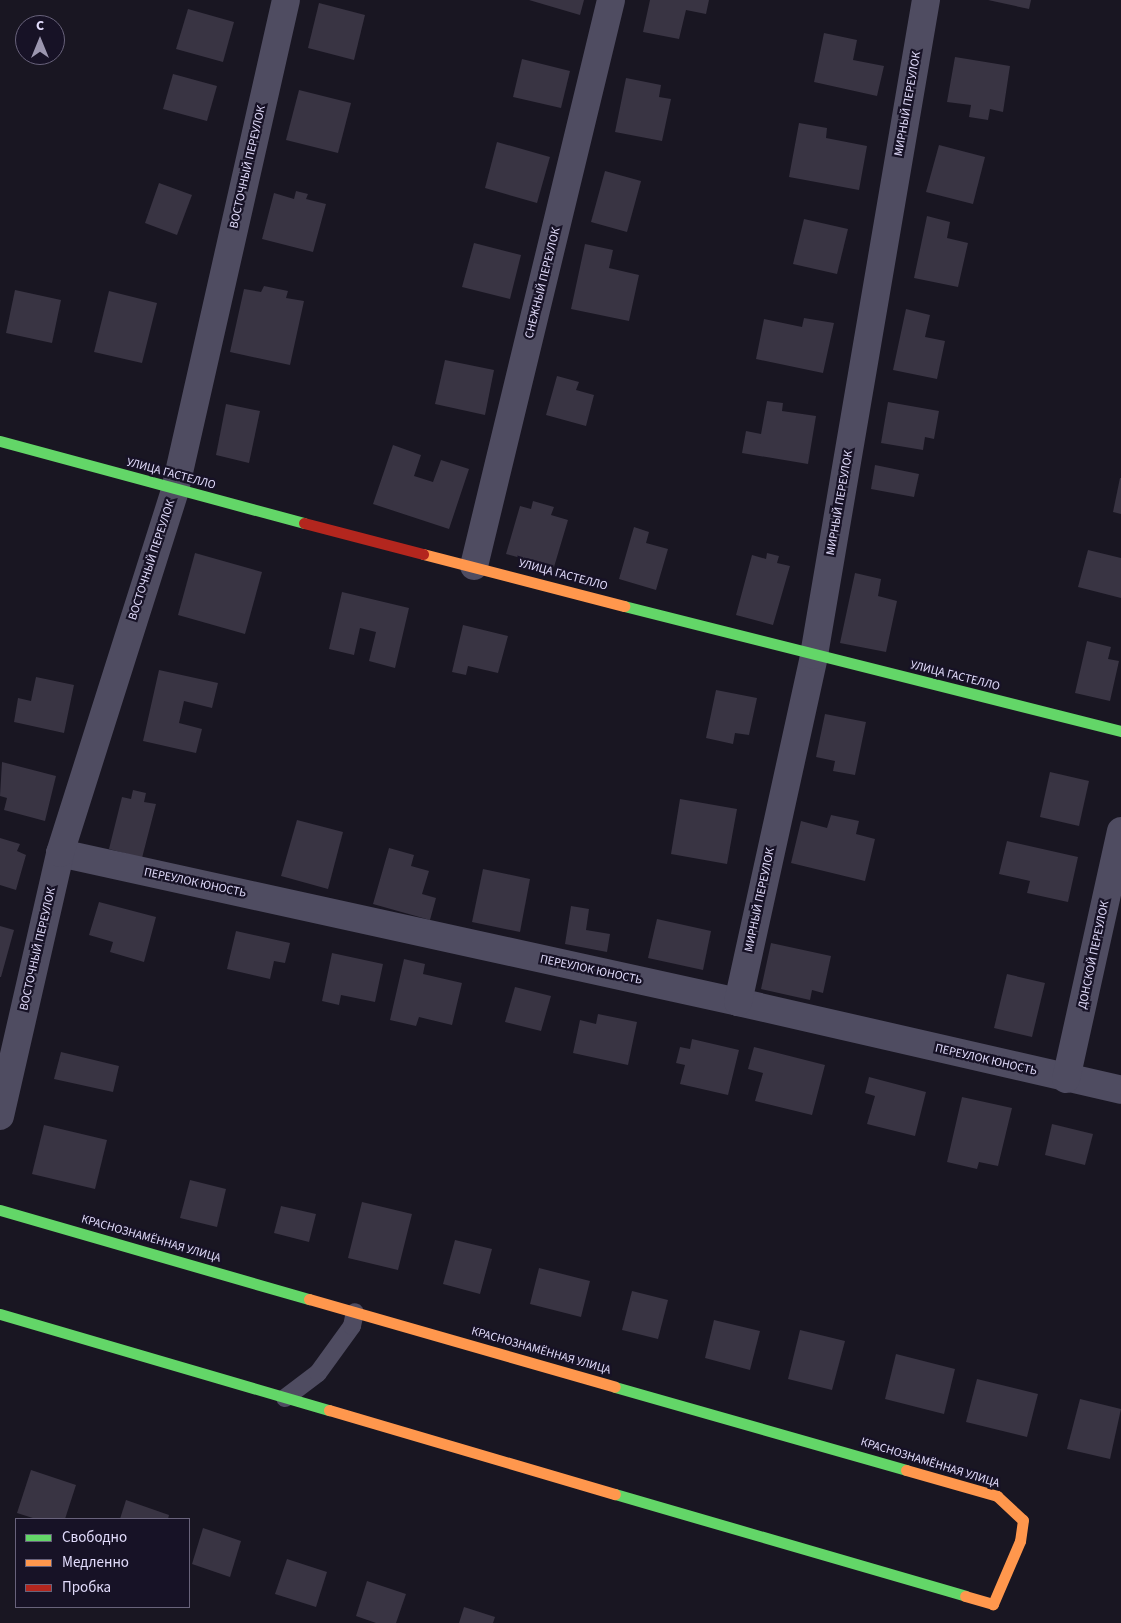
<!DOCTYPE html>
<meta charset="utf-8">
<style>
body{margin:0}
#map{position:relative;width:1121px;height:1623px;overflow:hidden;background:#191622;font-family:"Source Sans 3",sans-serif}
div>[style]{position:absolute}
.building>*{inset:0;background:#393443}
.lane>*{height:18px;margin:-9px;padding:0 9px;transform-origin:9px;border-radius:9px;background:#4f4c61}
.street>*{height:28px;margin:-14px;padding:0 14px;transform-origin:14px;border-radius:14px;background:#4f4c61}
.fast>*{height:11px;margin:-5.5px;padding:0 5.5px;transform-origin:5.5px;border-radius:5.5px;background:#63d668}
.slow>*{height:11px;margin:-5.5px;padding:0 5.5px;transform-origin:5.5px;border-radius:5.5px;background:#ff974d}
.jam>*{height:11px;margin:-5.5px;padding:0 5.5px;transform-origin:5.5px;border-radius:5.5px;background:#b3261e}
span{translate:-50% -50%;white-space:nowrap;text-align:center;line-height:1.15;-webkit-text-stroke:4.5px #171226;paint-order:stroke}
.street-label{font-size:12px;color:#e1dbfb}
.legend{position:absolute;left:15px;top:1518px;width:175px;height:90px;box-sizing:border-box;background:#171226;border:1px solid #68627b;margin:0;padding:6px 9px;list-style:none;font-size:15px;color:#e1dbfb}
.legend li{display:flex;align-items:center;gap:10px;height:25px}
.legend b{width:25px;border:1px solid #68627b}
.north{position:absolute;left:15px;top:15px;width:50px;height:50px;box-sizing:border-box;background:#171226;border:1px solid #68627b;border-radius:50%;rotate:0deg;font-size:14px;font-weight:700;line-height:20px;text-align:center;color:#e1dbfb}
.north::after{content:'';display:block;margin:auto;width:18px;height:22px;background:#9b96af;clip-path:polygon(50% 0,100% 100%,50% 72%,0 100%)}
</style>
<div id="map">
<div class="building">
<div style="clip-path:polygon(529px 0,584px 0,580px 15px)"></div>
<div style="clip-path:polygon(650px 0,709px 0,706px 14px,686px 10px,679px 39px,643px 32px)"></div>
<div style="clip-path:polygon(988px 0,1031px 0,1029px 9px)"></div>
<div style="clip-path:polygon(319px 3px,365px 15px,354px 60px,308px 48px)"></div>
<div style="clip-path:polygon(188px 9px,234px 22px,223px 62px,176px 49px)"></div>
<div style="clip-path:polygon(824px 33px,857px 40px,853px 60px,884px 66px,877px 96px,814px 82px)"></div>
<div style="clip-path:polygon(955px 57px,1010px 66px,1003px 112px,990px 109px,988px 120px,969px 117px,971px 105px,947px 102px)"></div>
<div style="clip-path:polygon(522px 59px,570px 71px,561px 108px,513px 97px)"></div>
<div style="clip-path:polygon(173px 74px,217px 86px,207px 121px,163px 109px)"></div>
<div style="clip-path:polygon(626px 78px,661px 85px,659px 97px,671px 99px,662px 141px,615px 132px)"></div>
<div style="clip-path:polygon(299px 90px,351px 103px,338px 153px,286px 140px)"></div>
<div style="clip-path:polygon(799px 123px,827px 128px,826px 138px,867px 146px,859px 190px,789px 177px)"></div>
<div style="clip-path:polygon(497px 142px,550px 157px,537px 203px,485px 188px)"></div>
<div style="clip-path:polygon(939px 145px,985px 157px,973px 204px,926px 192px)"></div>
<div style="clip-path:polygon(605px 171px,641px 181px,627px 232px,591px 222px)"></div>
<div style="clip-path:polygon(159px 183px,192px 195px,177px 235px,145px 223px)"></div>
<div style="clip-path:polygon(296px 191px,308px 194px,306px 199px,326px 204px,313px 252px,262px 239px,274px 193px,294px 199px)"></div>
<div style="clip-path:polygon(927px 216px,950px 222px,947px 238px,968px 243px,958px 287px,914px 278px)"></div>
<div style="clip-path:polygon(804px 219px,848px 229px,837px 274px,793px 264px)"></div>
<div style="clip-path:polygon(474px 243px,521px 255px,510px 299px,462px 287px)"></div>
<div style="clip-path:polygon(585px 244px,613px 250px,609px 268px,639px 275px,629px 321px,571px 309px)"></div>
<div style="clip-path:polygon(264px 286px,288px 291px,286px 298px,304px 301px,290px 365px,230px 352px,244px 289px,261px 292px)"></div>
<div style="clip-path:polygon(15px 290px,61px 300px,52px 343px,6px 333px)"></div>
<div style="clip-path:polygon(109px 291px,157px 303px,142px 363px,94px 352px)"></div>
<div style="clip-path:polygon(906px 309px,930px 315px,925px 337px,945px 341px,937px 379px,893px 370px)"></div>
<div style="clip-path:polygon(804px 318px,834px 323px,823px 373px,756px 359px,764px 319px,802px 327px)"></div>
<div style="clip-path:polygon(445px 360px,494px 370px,485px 415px,435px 404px)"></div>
<div style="clip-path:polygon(557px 376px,579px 382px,576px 390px,594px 395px,586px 426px,546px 415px)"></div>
<div style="clip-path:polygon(767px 401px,783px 403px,782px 411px,816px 416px,808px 464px,742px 453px,746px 431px,761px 434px)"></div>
<div style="clip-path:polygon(888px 402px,939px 411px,934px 439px,925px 437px,923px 450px,881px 443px)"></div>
<div style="clip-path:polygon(226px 404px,260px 411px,249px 463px,216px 455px)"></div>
<div style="clip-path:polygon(393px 445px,421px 455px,414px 476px,433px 482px,441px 460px,469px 469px,449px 529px,373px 504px)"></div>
<div style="clip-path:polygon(875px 465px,919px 474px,914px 497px,871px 489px)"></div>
<div style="clip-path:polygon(1120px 478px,1121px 478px,1121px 514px,1113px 512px)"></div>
<div style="clip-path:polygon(533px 501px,554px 507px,551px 515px,568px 520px,554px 567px,506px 554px,520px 506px,531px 509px)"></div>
<div style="clip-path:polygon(634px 527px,649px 532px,646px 543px,668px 549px,656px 590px,619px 579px)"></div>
<div style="clip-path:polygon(1088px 550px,1121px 558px,1121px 598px,1078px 587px)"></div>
<div style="clip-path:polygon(195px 553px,262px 572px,245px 634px,178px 615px)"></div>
<div style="clip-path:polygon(767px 553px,779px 556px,777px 563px,790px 566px,773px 625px,736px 615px,752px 555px,766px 559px)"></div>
<div style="clip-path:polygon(855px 573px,881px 579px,878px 596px,897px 601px,886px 652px,840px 643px)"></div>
<div style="clip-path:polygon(342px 592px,409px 608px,395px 668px,369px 661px,376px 632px,360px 628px,354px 655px,329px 649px)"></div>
<div style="clip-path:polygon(463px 625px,508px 636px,498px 673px,468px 666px,466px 675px,452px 672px)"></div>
<div style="clip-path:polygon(1087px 641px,1111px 647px,1108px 659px,1119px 661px,1110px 701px,1075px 693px)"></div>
<div style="clip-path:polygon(159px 670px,218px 683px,212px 708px,184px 701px,179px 723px,202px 729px,196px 753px,143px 741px)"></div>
<div style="clip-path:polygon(36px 677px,74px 685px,64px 733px,14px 722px,18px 698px,31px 701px)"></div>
<div style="clip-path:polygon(716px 690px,757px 698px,749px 735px,735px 733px,733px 744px,706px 738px)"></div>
<div style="clip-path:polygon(825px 714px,866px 722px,855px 775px,833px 771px,835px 761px,816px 757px)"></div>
<div style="clip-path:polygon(2px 762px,56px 776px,45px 821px,4px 810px,7px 798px,0 796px)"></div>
<div style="clip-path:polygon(1050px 772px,1089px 781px,1079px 826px,1040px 817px)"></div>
<div style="clip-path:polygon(133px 790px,146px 793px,144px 802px,156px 804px,142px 858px,109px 849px,122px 797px,131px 799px)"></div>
<div style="clip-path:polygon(680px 799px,737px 809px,727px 864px,671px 854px)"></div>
<div style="clip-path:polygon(831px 815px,859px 821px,856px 834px,875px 839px,865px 881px,791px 863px,801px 821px,827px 828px)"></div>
<div style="clip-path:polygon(297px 820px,343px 832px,328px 889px,281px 876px)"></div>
<div style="clip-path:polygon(0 838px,20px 844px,17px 851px,26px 855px,16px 890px,0 885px)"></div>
<div style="clip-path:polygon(1007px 841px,1078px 857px,1068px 902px,1027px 893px,1030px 881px,999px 874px)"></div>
<div style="clip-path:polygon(389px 848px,414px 855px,411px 866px,429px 871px,422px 894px,436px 898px,430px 920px,373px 904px)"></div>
<div style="clip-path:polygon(483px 869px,530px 879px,520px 932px,472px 922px)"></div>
<div style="clip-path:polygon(99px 902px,156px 917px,144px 962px,110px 952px,113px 942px,89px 935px)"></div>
<div style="clip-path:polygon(571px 906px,589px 909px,586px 930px,610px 934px,607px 952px,565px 944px)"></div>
<div style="clip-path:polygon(657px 919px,711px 931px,703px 970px,648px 958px)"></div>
<div style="clip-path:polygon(0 926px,14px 930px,1px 977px,0 977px)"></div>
<div style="clip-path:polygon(236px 931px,290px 943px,285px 963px,274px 961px,270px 979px,227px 969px)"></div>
<div style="clip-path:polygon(771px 943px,831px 956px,823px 993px,812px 990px,810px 1000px,761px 989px)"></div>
<div style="clip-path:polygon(332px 953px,383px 964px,375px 1002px,341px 995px,339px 1005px,322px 1001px)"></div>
<div style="clip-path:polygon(404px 959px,425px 964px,423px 974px,462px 983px,452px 1025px,419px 1017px,416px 1026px,390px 1020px)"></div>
<div style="clip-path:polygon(1007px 974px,1045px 983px,1032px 1037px,994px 1028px)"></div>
<div style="clip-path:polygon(515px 987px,551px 996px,541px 1031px,505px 1022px)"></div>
<div style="clip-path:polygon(598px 1014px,637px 1022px,628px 1065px,573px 1053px,580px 1020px,596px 1024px)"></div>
<div style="clip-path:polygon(692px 1039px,739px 1050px,728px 1095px,680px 1084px,685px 1065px,676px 1063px,680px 1047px,690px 1049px)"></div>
<div style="clip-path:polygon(754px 1047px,825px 1065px,812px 1115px,755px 1101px,763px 1073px,748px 1069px)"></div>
<div style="clip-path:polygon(61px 1052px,119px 1066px,113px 1092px,54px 1079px)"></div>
<div style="clip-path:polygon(869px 1077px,926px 1092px,915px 1136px,867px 1124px,875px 1096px,865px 1093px)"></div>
<div style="clip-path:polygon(962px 1097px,1012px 1108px,998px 1166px,979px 1162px,977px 1169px,947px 1162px)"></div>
<div style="clip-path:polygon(1052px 1124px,1093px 1134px,1085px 1165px,1045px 1155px)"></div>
<div style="clip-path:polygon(44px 1125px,107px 1140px,95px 1189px,32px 1174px)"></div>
<div style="clip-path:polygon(190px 1180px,226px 1189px,217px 1227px,180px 1218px)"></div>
<div style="clip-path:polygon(362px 1202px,412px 1214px,398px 1270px,348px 1258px)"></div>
<div style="clip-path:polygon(281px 1206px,316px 1214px,309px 1242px,274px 1233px)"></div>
<div style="clip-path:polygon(455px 1240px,492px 1249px,480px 1294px,443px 1284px)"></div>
<div style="clip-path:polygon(539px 1268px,590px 1281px,581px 1317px,530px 1304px)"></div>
<div style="clip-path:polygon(632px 1291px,668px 1300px,658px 1339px,622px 1330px)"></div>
<div style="clip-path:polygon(714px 1320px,760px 1331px,750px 1370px,705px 1358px)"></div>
<div style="clip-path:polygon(800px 1330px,845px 1341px,832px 1390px,788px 1379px)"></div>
<div style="clip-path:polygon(896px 1354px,955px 1369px,944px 1414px,885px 1399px)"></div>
<div style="clip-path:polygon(977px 1379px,1038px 1394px,1027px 1437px,966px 1422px)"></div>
<div style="clip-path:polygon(1080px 1399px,1121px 1409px,1110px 1459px,1067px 1449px)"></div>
<div style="clip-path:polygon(31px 1470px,76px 1485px,65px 1519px,36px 1519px,17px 1513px)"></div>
<div style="clip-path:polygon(126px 1500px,169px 1515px,168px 1519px,120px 1519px)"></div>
<div style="clip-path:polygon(203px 1528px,241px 1541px,230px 1577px,192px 1564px)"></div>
<div style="clip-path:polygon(287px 1559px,327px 1572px,316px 1607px,275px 1594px)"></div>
<div style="clip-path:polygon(367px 1581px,406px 1594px,396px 1623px,376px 1623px,356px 1616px)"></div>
<div style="clip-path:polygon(464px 1607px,495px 1617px,493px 1623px,459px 1623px)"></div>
</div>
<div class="lane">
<div style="left:285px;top:1398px;width:41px;rotate:-37.1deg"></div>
<div style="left:318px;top:1373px;width:58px;rotate:-54.1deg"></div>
<div style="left:352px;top:1326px;width:14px;rotate:-78deg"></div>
</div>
<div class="street">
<div style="left:474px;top:566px;width:582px;rotate:-76.39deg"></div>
<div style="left:60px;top:853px;width:694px;rotate:12.39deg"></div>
<div style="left:738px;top:1002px;width:393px;rotate:12.9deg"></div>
<div style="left:738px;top:1002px;width:355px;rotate:-77.6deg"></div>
<div style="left:814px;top:655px;width:665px;rotate:-80.3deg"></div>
<div style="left:1066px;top:1079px;width:254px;rotate:-77.5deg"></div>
<div style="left:0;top:1116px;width:270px;rotate:-77.1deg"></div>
<div style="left:60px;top:853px;width:381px;rotate:-72.4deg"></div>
<div style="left:175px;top:490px;width:502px;rotate:-77.24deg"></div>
</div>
<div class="fast">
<div style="left:0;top:441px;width:315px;rotate:15.1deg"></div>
<div style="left:624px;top:606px;width:512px;rotate:14.12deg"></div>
<div style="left:0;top:1210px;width:322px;rotate:16.1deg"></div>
<div style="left:0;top:1314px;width:343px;rotate:16.3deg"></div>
<div style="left:615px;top:1387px;width:303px;rotate:15.9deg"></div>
<div style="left:615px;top:1494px;width:365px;rotate:16.2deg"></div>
</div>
<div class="slow">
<div style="left:423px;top:554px;width:208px;rotate:14.5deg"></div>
<div style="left:309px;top:1299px;width:318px;rotate:16deg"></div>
<div style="left:329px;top:1410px;width:298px;rotate:16.4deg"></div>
<div style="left:906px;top:1470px;width:95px;rotate:15.9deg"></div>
<div style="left:997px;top:1496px;width:35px;rotate:43deg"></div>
<div style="left:1023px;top:1520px;width:21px;rotate:98deg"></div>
<div style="left:1020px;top:1541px;width:69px;rotate:113.2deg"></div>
<div style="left:993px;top:1604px;width:29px;rotate:-164deg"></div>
</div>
<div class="jam">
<div style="left:304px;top:523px;width:123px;rotate:14.6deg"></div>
</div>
<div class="street-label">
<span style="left:908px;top:104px;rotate:-80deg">МИРНЫЙ ПЕРЕУЛОК</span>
<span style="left:248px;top:167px;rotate:-77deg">ВОСТОЧНЫЙ ПЕРЕУЛОК</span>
<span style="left:543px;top:283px;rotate:-76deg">СНЕЖНЫЙ ПЕРЕУЛОК</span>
<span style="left:171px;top:474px;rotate:15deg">УЛИЦА ГАСТЕЛЛО</span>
<span style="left:840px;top:503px;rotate:-80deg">МИРНЫЙ ПЕРЕУЛОК</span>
<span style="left:152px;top:560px;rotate:-72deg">ВОСТОЧНЫЙ ПЕРЕУЛОК</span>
<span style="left:563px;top:575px;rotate:15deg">УЛИЦА ГАСТЕЛЛО</span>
<span style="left:955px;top:676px;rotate:14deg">УЛИЦА ГАСТЕЛЛО</span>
<span style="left:195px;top:883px;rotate:12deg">ПЕРЕУЛОК ЮНОСТЬ</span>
<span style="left:760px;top:900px;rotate:-78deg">МИРНЫЙ ПЕРЕУЛОК</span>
<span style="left:38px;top:949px;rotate:-77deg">ВОСТОЧНЫЙ ПЕРЕУЛОК</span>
<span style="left:1094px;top:955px;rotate:-78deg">ДОНСКОЙ ПЕРЕУЛОК</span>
<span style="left:591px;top:970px;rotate:12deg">ПЕРЕУЛОК ЮНОСТЬ</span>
<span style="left:986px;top:1060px;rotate:13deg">ПЕРЕУЛОК ЮНОСТЬ</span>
<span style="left:151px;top:1239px;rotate:16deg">КРАСНОЗНАМЁННАЯ УЛИЦА</span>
<span style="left:541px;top:1351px;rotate:16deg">КРАСНОЗНАМЁННАЯ УЛИЦА</span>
<span style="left:930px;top:1463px;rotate:17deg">КРАСНОЗНАМЁННАЯ УЛИЦА</span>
</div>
<ul class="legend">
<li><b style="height:6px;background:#63d668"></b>Свободно</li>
<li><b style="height:6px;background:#ff974d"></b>Медленно</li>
<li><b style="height:6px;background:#b3261e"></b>Пробка</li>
</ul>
<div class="north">С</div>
</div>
